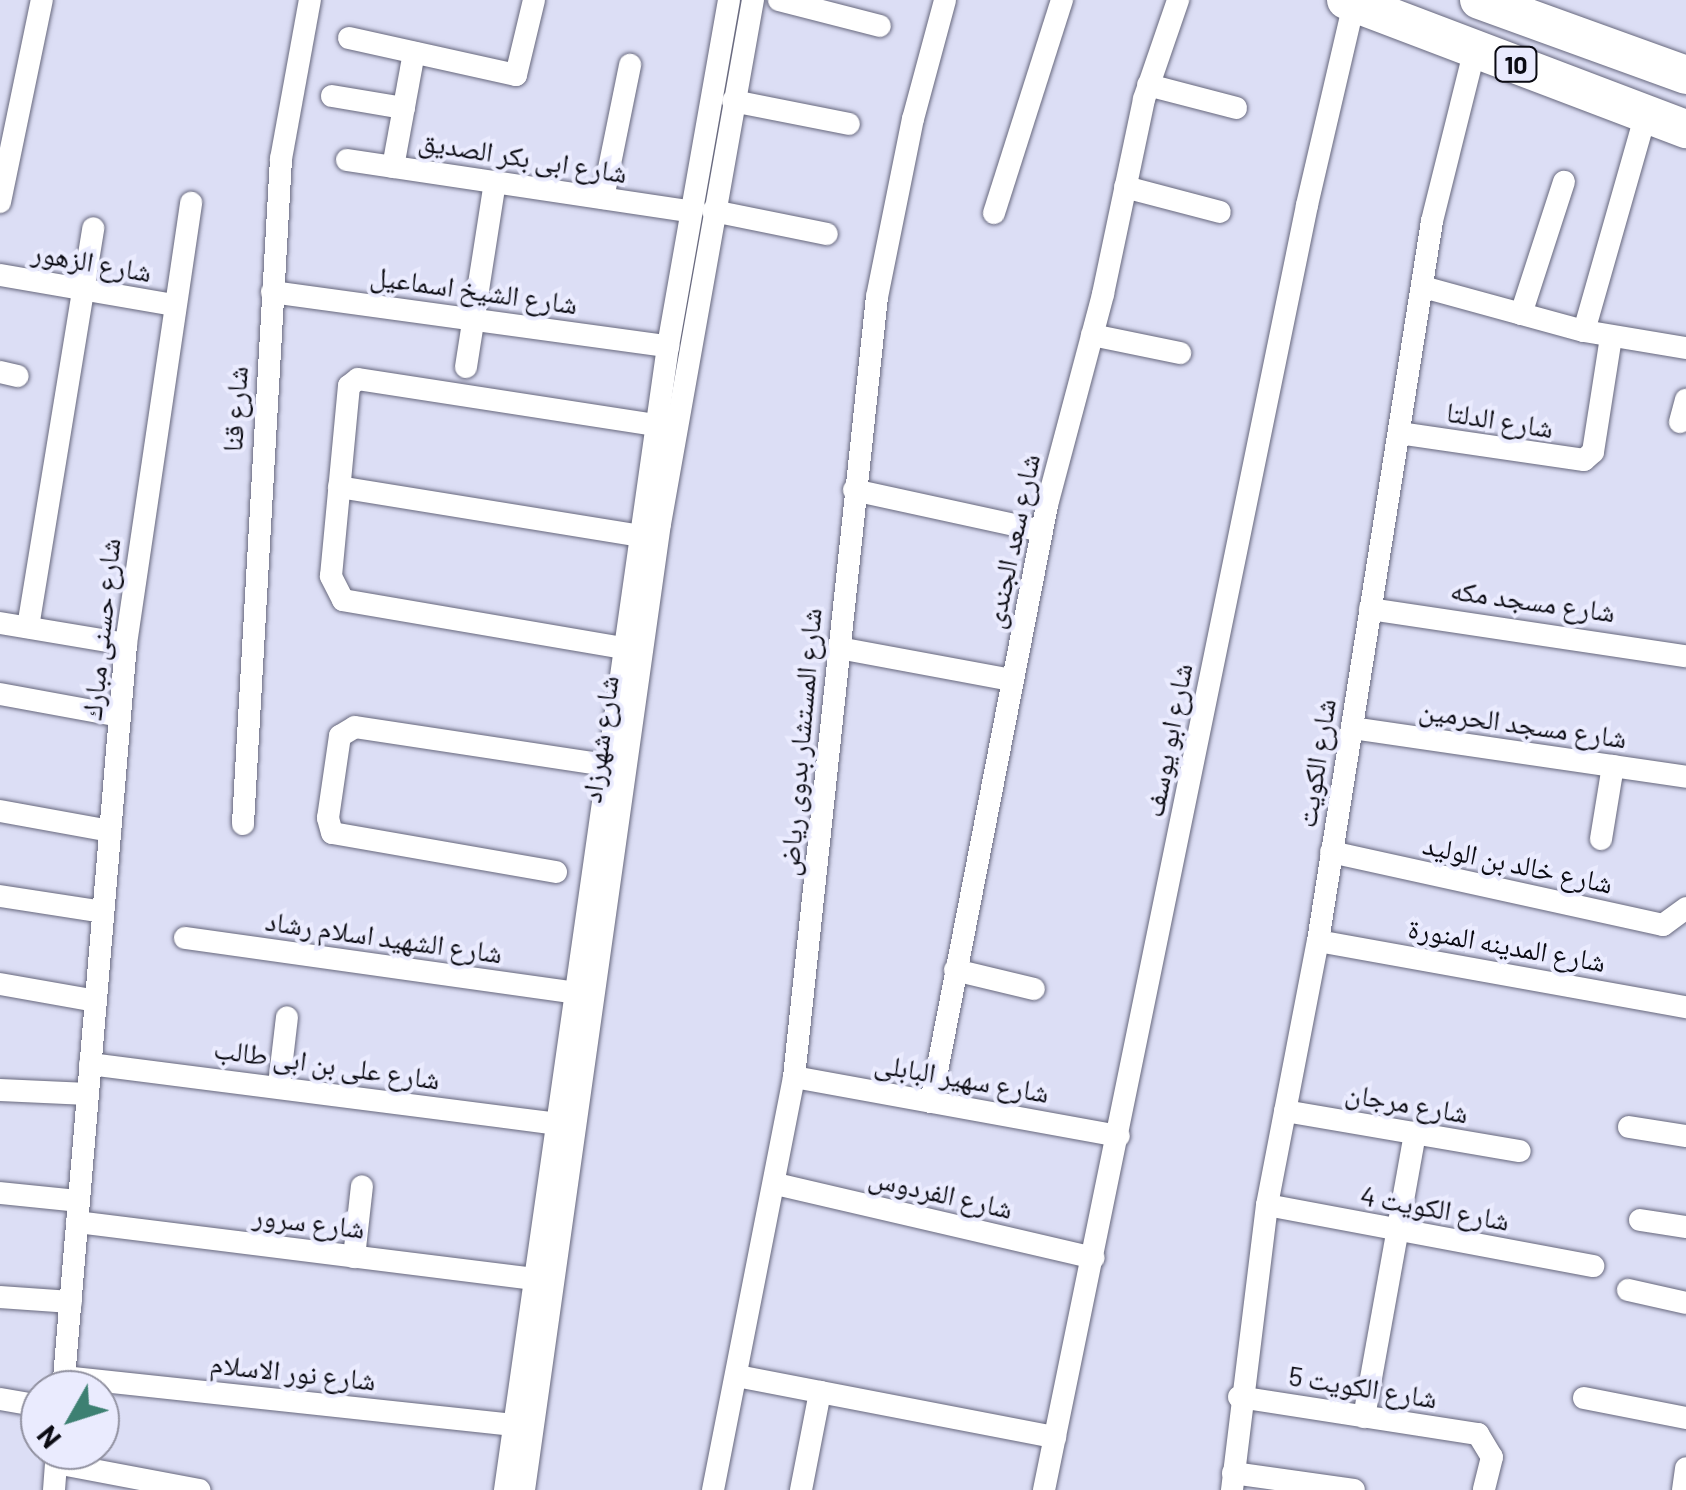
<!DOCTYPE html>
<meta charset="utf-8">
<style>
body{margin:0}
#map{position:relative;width:1686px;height:1490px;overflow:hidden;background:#dcdef5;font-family:Barlow,"Noto Naskh Arabic",sans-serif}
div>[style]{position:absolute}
.roads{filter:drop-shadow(0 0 2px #67687d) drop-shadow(0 0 2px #67687d)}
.minor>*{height:22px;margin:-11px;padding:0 11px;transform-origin:11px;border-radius:11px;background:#fff}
.primary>*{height:38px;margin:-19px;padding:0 19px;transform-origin:19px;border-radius:19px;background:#fff}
span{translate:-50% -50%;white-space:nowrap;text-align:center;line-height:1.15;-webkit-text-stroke:8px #eaebfe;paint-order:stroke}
.shield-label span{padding:2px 8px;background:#eaebfe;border:2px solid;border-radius:8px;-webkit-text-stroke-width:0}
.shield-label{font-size:25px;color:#0b0b13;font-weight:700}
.street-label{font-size:28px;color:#0b0b13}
.north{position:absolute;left:20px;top:1370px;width:100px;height:100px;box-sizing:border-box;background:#eaebfe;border:2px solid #9191a0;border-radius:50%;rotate:231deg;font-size:28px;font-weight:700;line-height:40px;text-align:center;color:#0b0b13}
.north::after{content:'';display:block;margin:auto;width:35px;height:45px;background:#3d8072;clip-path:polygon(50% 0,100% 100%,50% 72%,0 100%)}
</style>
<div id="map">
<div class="roads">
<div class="minor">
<div style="left:779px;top:0;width:104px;rotate:14.4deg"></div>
<div style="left:349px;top:38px;width:171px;rotate:12.5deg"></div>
<div style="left:516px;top:75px;width:77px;rotate:-76.5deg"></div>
<div style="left:1148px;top:85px;width:91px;rotate:14.6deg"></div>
<div style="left:332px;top:96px;width:73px;rotate:9.5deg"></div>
<div style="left:733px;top:101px;width:118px;rotate:11.2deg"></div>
<div style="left:347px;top:160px;width:346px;rotate:8.5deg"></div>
<div style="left:393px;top:167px;width:116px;rotate:-79.6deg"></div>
<div style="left:1125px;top:187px;width:98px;rotate:14.7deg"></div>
<div style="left:603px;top:198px;width:136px;rotate:-78.5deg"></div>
<div style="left:0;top:202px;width:206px;rotate:-78.3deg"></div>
<div style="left:713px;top:211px;width:116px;rotate:11.4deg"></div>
<div style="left:994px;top:213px;width:224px;rotate:-72.3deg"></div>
<div style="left:0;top:275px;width:177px;rotate:9.8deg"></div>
<div style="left:1423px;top:287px;width:167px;rotate:15.3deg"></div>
<div style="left:1584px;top:331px;width:103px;rotate:9.5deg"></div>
<div style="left:272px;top:292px;width:400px;rotate:7.8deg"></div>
<div style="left:1521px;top:314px;width:139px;rotate:-72deg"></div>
<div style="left:1584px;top:331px;width:226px;rotate:-74.1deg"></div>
<div style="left:1092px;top:335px;width:90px;rotate:11.6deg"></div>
<div style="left:466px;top:367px;width:187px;rotate:-81.1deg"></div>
<div style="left:0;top:372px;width:18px;rotate:13deg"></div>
<div style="left:1680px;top:422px;width:23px;rotate:-75deg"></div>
<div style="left:1399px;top:433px;width:187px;rotate:8.3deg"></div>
<div style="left:1584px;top:460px;width:12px;rotate:-42deg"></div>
<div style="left:1593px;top:452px;width:116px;rotate:-81.1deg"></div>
<div style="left:339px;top:487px;width:305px;rotate:9.2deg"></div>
<div style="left:854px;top:490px;width:192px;rotate:12.3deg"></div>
<div style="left:1370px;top:609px;width:319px;rotate:8.5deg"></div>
<div style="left:0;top:623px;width:128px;rotate:9.5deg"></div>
<div style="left:28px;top:627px;width:404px;rotate:-80.7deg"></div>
<div style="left:623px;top:648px;width:284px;rotate:-170.3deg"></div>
<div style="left:343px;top:600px;width:27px;rotate:-117deg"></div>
<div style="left:331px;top:576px;width:191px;rotate:-84.6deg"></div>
<div style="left:349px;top:386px;width:11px;rotate:-38deg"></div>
<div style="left:358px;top:379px;width:302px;rotate:8.8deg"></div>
<div style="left:839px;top:648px;width:176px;rotate:10.5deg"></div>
<div style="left:0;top:694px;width:122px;rotate:10.4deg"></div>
<div style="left:1352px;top:728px;width:338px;rotate:8.3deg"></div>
<div style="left:0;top:811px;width:112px;rotate:10.3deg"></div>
<div style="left:243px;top:824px;width:666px;rotate:-86.73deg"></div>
<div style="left:281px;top:159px;width:162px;rotate:-79.7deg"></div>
<div style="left:1601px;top:839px;width:74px;rotate:-80.7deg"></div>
<div style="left:1331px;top:852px;width:340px;rotate:12.4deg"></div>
<div style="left:1663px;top:925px;width:29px;rotate:-36deg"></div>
<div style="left:556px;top:872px;width:227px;rotate:-170.1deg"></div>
<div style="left:332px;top:833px;width:16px;rotate:-105deg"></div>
<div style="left:328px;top:818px;width:83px;rotate:-81.7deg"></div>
<div style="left:340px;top:736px;width:17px;rotate:-31deg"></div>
<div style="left:355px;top:727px;width:255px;rotate:8.6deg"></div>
<div style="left:0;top:896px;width:104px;rotate:8.8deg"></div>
<div style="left:185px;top:938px;width:393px;rotate:8deg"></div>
<div style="left:1318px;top:941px;width:374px;rotate:10.2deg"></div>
<div style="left:955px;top:970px;width:81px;rotate:13.5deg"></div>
<div style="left:0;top:984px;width:97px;rotate:10deg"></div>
<div style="left:90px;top:1064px;width:470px;rotate:7.3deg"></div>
<div style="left:794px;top:1077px;width:330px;rotate:10.3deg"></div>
<div style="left:279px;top:1085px;width:68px;rotate:-83.3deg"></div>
<div style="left:0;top:1090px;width:88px;rotate:2.6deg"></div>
<div style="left:931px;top:1102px;width:608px;rotate:-79deg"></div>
<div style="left:1047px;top:505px;width:218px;rotate:-75.1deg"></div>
<div style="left:1103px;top:294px;width:199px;rotate:-78.1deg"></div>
<div style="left:1144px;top:99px;width:105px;rotate:-71deg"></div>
<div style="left:1285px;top:1111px;width:238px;rotate:9.7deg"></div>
<div style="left:1629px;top:1127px;width:58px;rotate:9deg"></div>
<div style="left:776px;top:1184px;width:326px;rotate:13.1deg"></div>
<div style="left:0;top:1193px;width:79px;rotate:5.8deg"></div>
<div style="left:1267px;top:1205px;width:332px;rotate:10.6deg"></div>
<div style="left:1640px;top:1220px;width:47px;rotate:8.7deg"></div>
<div style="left:77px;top:1222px;width:460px;rotate:7.1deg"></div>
<div style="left:354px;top:1257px;width:71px;rotate:-83.6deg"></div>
<div style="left:1628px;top:1290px;width:59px;rotate:12.6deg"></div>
<div style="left:0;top:1297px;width:71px;rotate:4deg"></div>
<div style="left:737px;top:1376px;width:324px;rotate:10.9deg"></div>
<div style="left:65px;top:1377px;width:452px;rotate:6.1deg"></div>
<div style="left:63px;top:1390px;width:749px;rotate:-85.17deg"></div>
<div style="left:126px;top:644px;width:446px;rotate:-81.6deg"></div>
<div style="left:1239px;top:1397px;width:242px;rotate:8.8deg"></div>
<div style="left:1478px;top:1434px;width:27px;rotate:59deg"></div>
<div style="left:1492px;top:1457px;width:34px;rotate:104deg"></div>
<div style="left:1584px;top:1398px;width:104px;rotate:11.1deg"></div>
<div style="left:0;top:1399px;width:41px;rotate:9.9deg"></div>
<div style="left:1364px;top:1417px;width:289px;rotate:-79.8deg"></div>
<div style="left:56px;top:1463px;width:146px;rotate:10.7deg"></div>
<div style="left:1233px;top:1473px;width:122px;rotate:8deg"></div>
<div style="left:54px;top:1490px;width:40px;rotate:-85.7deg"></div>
<div style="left:505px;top:1490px;width:1156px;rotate:-81.89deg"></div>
<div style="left:668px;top:346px;width:351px;rotate:-80deg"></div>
<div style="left:524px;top:1490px;width:976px;rotate:-81.99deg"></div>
<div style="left:660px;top:524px;width:532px;rotate:-79.94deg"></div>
<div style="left:713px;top:1490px;width:421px;rotate:-78.9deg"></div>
<div style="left:794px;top:1077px;width:784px;rotate:-83.93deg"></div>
<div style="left:877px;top:297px;width:182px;rotate:-78.6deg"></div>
<div style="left:913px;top:119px;width:123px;rotate:-74.9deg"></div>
<div style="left:801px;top:1490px;width:100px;rotate:-79deg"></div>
<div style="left:1044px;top:1490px;width:1312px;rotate:-78.43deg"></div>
<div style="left:1307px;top:205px;width:207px;rotate:-76.9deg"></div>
<div style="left:1232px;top:1490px;width:287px;rotate:-83deg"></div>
<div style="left:1267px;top:1205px;width:269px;rotate:-79.1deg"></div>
<div style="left:1318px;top:941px;width:729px;rotate:-81deg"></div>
<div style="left:1432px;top:221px;width:177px;rotate:-76deg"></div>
<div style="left:1683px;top:1490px;width:22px;rotate:-82deg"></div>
</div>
<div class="primary">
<div style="left:1346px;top:0;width:364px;rotate:20.8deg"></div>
<div style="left:1479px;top:0;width:220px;rotate:19.9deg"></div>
</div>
</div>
<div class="shield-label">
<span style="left:1516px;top:64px">10</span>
</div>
<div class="street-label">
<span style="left:523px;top:156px;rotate:9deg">شارع ابى بكر الصديق</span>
<span style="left:92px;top:261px;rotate:10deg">شارع الزهور</span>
<span style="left:474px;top:289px;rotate:8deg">شارع الشيخ اسماعيل</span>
<span style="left:234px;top:409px;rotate:-86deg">شارع قنا</span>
<span style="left:1500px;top:419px;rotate:9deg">شارع الدلتا</span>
<span style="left:1011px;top:541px;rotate:-78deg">شارع سعد الجندى</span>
<span style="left:1533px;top:600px;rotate:8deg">شارع مسجد مكه</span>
<span style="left:100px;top:629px;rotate:-84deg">شارع حسنى مبارك</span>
<span style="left:1523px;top:723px;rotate:8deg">شارع مسجد الحرمين</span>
<span style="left:599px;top:739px;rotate:-82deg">شارع شهرزاد</span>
<span style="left:1167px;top:740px;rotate:-79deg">شارع ابو يوسف</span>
<span style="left:799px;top:742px;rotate:-85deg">شارع المستشار بدوى رياض</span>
<span style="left:1315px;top:763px;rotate:-81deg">شارع الكويت</span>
<span style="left:1518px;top:863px;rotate:12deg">شارع خالد بن الوليد</span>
<span style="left:384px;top:936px;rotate:8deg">شارع الشهيد اسلام رشاد</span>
<span style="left:1507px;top:944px;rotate:10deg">شارع المدينه المنورة</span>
<span style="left:327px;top:1063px;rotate:8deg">شارع على بن ابى طالب</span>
<span style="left:962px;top:1077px;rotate:10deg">شارع سهير البابلى</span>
<span style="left:1407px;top:1102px;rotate:10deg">شارع مرجان</span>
<span style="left:941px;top:1192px;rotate:13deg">شارع الفردوس</span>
<span style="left:1435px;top:1207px;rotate:10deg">شارع الكويت 4</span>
<span style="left:309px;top:1221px;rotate:7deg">شارع سرور</span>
<span style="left:293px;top:1371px;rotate:6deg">شارع نور الاسلام</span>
<span style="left:1363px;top:1386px;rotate:9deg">شارع الكويت 5</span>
</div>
<div class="north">N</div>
</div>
